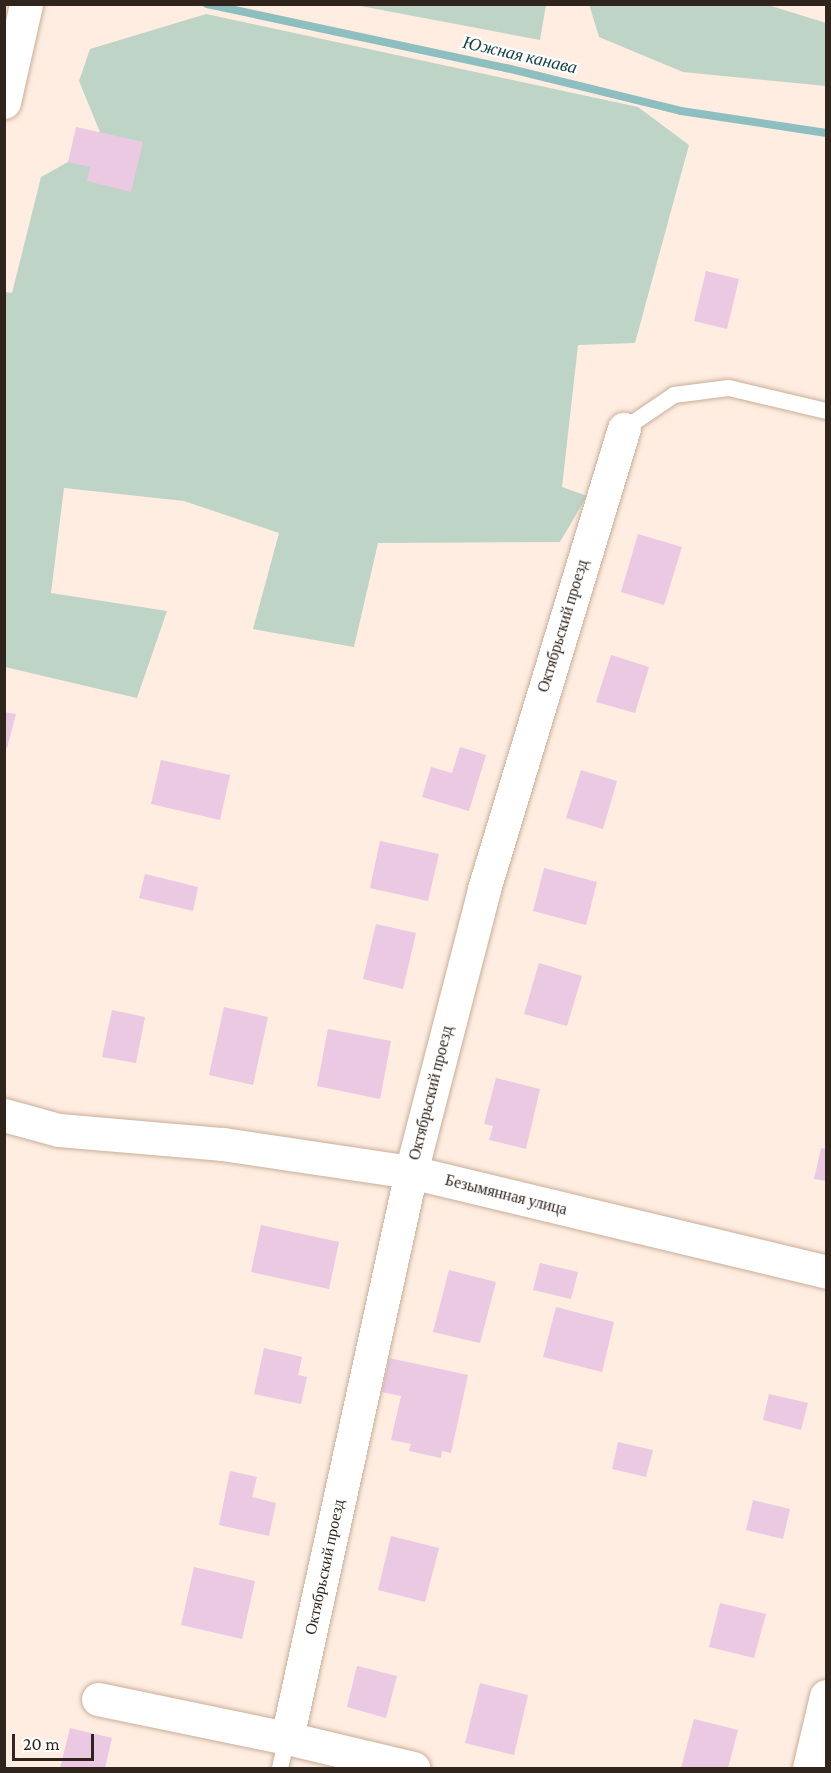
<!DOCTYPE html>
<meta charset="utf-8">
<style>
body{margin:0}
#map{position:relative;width:831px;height:1773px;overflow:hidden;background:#feede0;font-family:"Crimson Pro",serif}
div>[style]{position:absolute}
.green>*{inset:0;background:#bed4c6}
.stream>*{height:8px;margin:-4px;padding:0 4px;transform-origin:4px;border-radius:4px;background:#8dbec0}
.building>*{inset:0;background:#ebc9e3}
.roads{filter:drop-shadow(0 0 2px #c9ae99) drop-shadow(0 0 2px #c9ae99)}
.service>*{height:16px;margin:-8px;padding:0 8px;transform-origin:8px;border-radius:8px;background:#fff}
.minor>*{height:33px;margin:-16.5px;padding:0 16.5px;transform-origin:16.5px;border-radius:16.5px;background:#fff}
span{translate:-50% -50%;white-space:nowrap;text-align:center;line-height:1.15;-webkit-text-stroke:4.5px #fff;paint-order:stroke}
.street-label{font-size:16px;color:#2f251d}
.water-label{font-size:18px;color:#174446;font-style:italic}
.frame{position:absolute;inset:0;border:6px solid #2f251d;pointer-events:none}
.scale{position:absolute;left:12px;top:1734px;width:82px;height:27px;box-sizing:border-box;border:3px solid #2f251d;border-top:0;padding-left:8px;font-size:18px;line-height:21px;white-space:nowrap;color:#2f251d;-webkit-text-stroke:4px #fff;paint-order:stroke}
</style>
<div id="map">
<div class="green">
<div style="clip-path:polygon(589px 4px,768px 5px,826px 23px,826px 86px,683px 72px,599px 37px)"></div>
<div style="clip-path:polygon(355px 5px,546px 4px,546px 5px,540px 40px)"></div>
<div style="clip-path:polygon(206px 14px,638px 107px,689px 145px,635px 343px,578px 345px,562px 487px,587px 496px,560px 542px,378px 543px,354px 647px,253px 629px,279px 533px,184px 501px,64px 488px,51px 593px,167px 611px,137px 698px,5px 667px,5px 292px,12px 293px,41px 177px,104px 142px,79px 81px,90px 49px)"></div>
</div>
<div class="stream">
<div style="left:207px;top:4px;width:306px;rotate:12.1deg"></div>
<div style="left:506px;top:68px;width:180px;rotate:13.8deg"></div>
<div style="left:681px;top:111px;width:147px;rotate:8.6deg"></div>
</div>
<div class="building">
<div style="clip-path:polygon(76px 127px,143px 142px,131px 192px,87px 181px,90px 167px,68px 162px)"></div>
<div style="clip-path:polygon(706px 271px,739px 279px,727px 329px,694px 321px)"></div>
<div style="clip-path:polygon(638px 534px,682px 547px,664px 605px,621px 592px)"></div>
<div style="clip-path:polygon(611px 655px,649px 667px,635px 713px,596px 702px)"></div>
<div style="clip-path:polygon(4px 712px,16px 714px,7px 748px,4px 747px)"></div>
<div style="clip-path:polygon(460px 747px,486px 755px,469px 811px,422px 797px,431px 767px,452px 773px)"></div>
<div style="clip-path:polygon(161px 760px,230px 775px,220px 820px,151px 804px)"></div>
<div style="clip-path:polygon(581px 770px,617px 781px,603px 829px,566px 818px)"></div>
<div style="clip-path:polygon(380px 841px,439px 854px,428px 901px,370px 888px)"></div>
<div style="clip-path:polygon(544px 868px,597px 882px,586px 925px,533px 911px)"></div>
<div style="clip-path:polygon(145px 874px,198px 887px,193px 911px,139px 898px)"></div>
<div style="clip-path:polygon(376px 924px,416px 933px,403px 989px,363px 979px)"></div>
<div style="clip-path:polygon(539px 963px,582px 976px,567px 1026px,524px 1014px)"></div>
<div style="clip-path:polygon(224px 1007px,268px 1017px,253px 1085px,209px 1075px)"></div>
<div style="clip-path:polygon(112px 1010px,145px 1017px,136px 1063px,102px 1057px)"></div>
<div style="clip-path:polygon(328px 1029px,391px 1041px,380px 1099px,317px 1086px)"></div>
<div style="clip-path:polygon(496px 1078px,540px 1089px,526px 1149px,489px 1140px,493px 1126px,484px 1124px)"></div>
<div style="clip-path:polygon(821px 1148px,826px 1149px,826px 1181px,814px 1179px)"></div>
<div style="clip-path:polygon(261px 1225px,339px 1242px,329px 1289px,251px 1272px)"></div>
<div style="clip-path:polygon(540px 1263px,578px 1272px,571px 1299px,533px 1290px)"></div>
<div style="clip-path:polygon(449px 1270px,496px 1282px,480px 1343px,433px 1332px)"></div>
<div style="clip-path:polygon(556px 1307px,614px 1322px,602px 1372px,543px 1357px)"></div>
<div style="clip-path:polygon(264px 1348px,302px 1357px,298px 1375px,307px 1377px,301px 1404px,254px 1394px)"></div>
<div style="clip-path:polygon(389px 1358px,468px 1375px,451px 1453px,442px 1451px,441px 1458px,409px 1451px,411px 1444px,391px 1440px,401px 1396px,382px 1392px)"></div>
<div style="clip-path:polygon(769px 1394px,808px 1403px,801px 1430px,763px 1420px)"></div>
<div style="clip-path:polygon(618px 1442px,653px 1450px,646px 1477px,612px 1469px)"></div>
<div style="clip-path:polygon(230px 1471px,257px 1477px,252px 1497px,276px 1503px,269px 1536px,219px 1525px)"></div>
<div style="clip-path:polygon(753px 1500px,790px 1509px,783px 1539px,746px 1530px)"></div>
<div style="clip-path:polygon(391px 1536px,439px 1548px,425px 1602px,378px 1590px)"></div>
<div style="clip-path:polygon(194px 1567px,255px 1581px,242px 1639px,181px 1625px)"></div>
<div style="clip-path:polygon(720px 1603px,766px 1614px,754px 1658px,709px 1647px)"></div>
<div style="clip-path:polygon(357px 1666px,397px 1676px,386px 1718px,347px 1707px)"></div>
<div style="clip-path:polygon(480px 1683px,528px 1695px,514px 1755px,465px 1743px)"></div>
<div style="clip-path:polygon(694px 1719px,738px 1730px,728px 1768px,681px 1768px)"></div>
<div style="clip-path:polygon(70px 1728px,112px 1738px,105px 1768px,60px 1768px)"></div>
</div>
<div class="roads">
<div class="service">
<div style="left:624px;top:429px;width:60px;rotate:-34.2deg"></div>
<div style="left:674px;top:395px;width:55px;rotate:-7.3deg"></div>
<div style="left:729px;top:388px;width:100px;rotate:13.3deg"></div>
<div style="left:280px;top:1768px;width:31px;rotate:-77deg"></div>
</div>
<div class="minor">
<div style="left:4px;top:102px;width:100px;rotate:-77.3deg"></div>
<div style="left:4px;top:1115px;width:57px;rotate:15.3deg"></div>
<div style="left:59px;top:1130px;width:165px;rotate:4.9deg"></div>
<div style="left:223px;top:1144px;width:190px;rotate:8.5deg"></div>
<div style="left:411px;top:1172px;width:427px;rotate:13.5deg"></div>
<div style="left:98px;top:1699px;width:193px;rotate:11.7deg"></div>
<div style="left:287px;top:1738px;width:130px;rotate:13.4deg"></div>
<div style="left:287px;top:1738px;width:579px;rotate:-77.64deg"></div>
<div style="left:411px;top:1172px;width:292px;rotate:-75.5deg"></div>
<div style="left:484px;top:889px;width:481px;rotate:-73.1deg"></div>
<div style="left:809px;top:1768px;width:74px;rotate:-76.7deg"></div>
</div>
</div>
<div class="street-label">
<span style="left:563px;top:626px;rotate:-73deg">Октябрьский проезд</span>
<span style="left:431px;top:1093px;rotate:-76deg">Октябрьский проезд</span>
<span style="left:506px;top:1195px;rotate:14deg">Безымянная улица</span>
<span style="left:325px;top:1567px;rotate:-78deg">Октябрьский проезд</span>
</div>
<div class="water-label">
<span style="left:520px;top:55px;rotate:13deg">Южная канава</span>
</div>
<div class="frame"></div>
<div class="scale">20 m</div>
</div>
